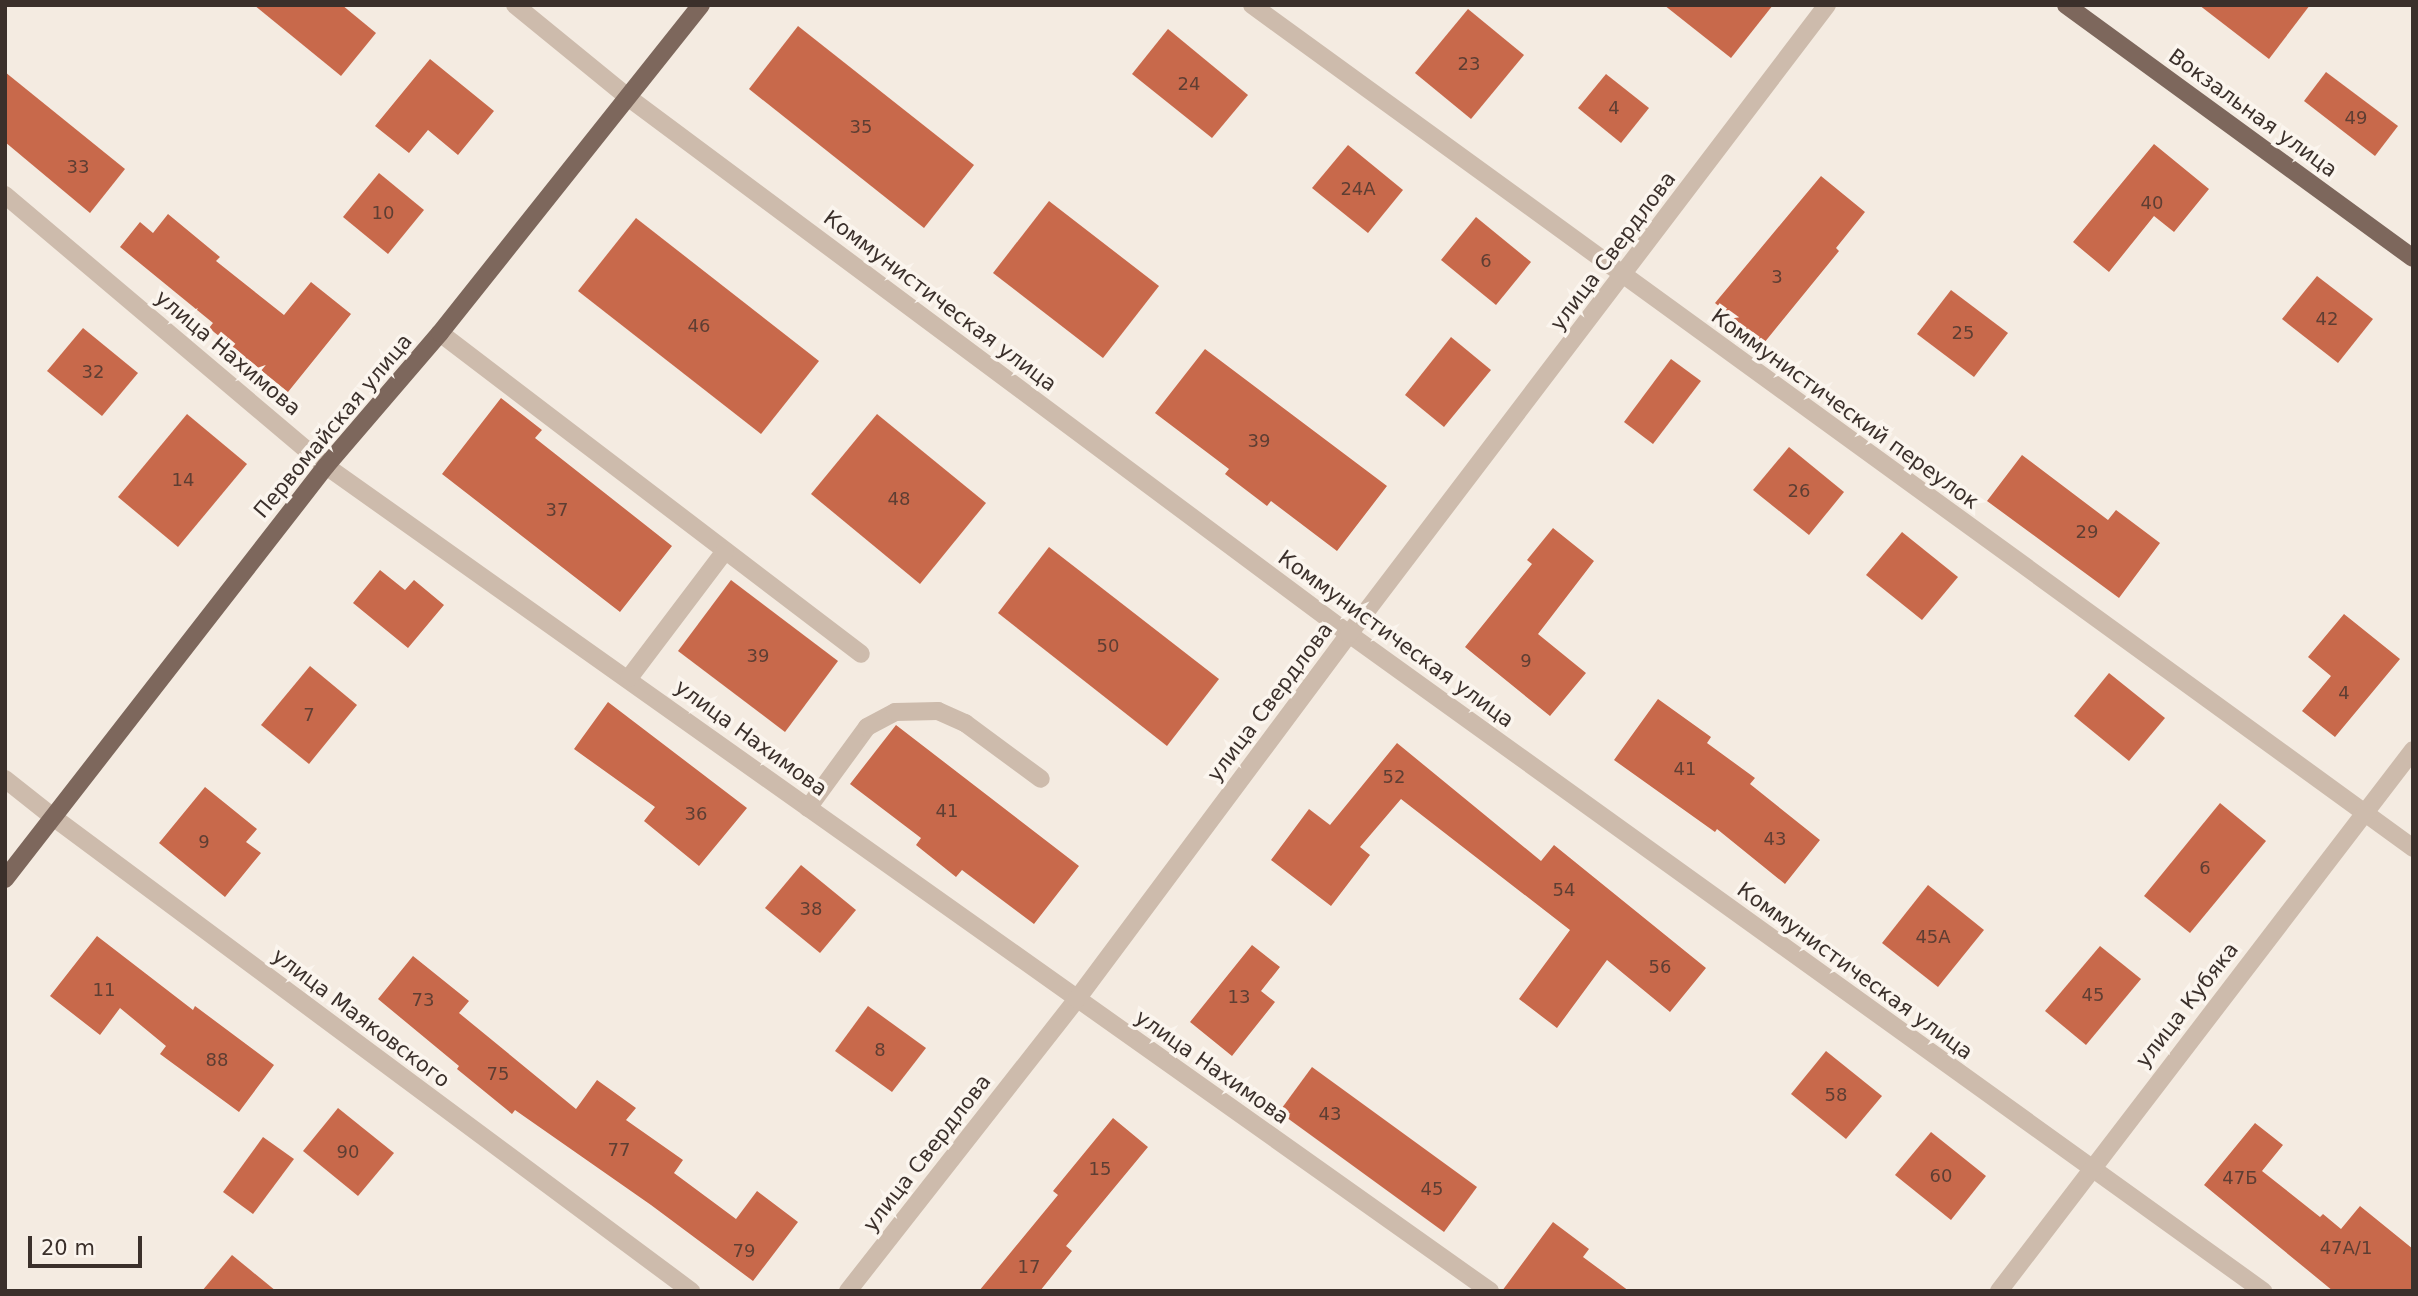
<!DOCTYPE html>
<meta charset="utf-8">
<style>
body{margin:0}
#map{position:relative;width:2418px;height:1296px;overflow:hidden;background:#f4ebe1;font-family:"DejaVu Sans",sans-serif}
div>[style]{position:absolute}
.building>*{inset:0;background:#c8694b}
.minor>*{height:18px;margin:-9px;padding:0 9px;transform-origin:9px;border-radius:9px;background:#cdbbac}
.major>*{height:18px;margin:-9px;padding:0 9px;transform-origin:9px;border-radius:9px;background:#7d675c}
span{translate:-50% -50%;white-space:nowrap;text-align:center;line-height:1.15;-webkit-text-stroke:7px #fbf5ee;paint-order:stroke}
.number-label{font-size:18px;color:#5e3e33}
.number-label span{-webkit-text-stroke-width:0}
.street-label{font-size:21px;color:#3b302b}
.frame{position:absolute;inset:0;border:7px solid #3b302b;pointer-events:none}
.scale{position:absolute;left:28px;top:1236px;width:114px;height:32px;box-sizing:border-box;border:4px solid #3b302b;border-top:0;padding-left:9px;font-size:21px;line-height:24px;white-space:nowrap;color:#3b302b;-webkit-text-stroke:5px #fbf5ee;paint-order:stroke}
</style>
<div id="map">
<div class="building">
<div style="clip-path:polygon(254px 5px,342px 5px,376px 33px,341px 76px)"></div>
<div style="clip-path:polygon(1664px 5px,1773px 5px,1731px 58px)"></div>
<div style="clip-path:polygon(2199px 5px,2310px 5px,2269px 59px)"></div>
<div style="clip-path:polygon(1468px 9px,1524px 55px,1471px 119px,1415px 73px)"></div>
<div style="clip-path:polygon(798px 26px,974px 165px,924px 228px,749px 89px)"></div>
<div style="clip-path:polygon(1168px 29px,1248px 95px,1212px 138px,1132px 74px)"></div>
<div style="clip-path:polygon(430px 59px,494px 111px,458px 155px,428px 130px,409px 153px,375px 126px)"></div>
<div style="clip-path:polygon(5px 72px,125px 169px,90px 213px,5px 142px)"></div>
<div style="clip-path:polygon(2326px 72px,2398px 126px,2375px 156px,2304px 101px)"></div>
<div style="clip-path:polygon(1606px 74px,1649px 108px,1621px 143px,1578px 108px)"></div>
<div style="clip-path:polygon(2154px 144px,2209px 189px,2174px 232px,2154px 216px,2109px 272px,2073px 242px)"></div>
<div style="clip-path:polygon(1348px 145px,1403px 190px,1368px 233px,1312px 188px)"></div>
<div style="clip-path:polygon(379px 173px,424px 210px,388px 254px,343px 217px)"></div>
<div style="clip-path:polygon(1821px 176px,1865px 212px,1836px 248px,1839px 251px,1764px 343px,1715px 303px)"></div>
<div style="clip-path:polygon(1049px 201px,1159px 286px,1103px 358px,993px 273px)"></div>
<div style="clip-path:polygon(168px 214px,220px 257px,216px 261px,284px 315px,311px 282px,351px 314px,288px 392px,209px 328px,213px 323px,120px 247px,140px 222px,153px 233px)"></div>
<div style="clip-path:polygon(1476px 217px,1531px 262px,1496px 305px,1441px 260px)"></div>
<div style="clip-path:polygon(636px 218px,819px 361px,761px 434px,578px 291px)"></div>
<div style="clip-path:polygon(2317px 276px,2373px 319px,2338px 363px,2282px 319px)"></div>
<div style="clip-path:polygon(1951px 290px,2008px 333px,1974px 377px,1917px 334px)"></div>
<div style="clip-path:polygon(83px 328px,138px 373px,102px 416px,47px 371px)"></div>
<div style="clip-path:polygon(1451px 337px,1491px 370px,1444px 427px,1405px 395px)"></div>
<div style="clip-path:polygon(1205px 349px,1387px 486px,1337px 551px,1271px 501px,1267px 506px,1225px 474px,1229px 469px,1155px 413px)"></div>
<div style="clip-path:polygon(1671px 359px,1701px 381px,1653px 444px,1624px 422px)"></div>
<div style="clip-path:polygon(501px 398px,542px 430px,535px 438px,672px 546px,620px 612px,442px 474px)"></div>
<div style="clip-path:polygon(187px 414px,247px 464px,178px 547px,118px 497px)"></div>
<div style="clip-path:polygon(877px 414px,986px 503px,920px 584px,811px 494px)"></div>
<div style="clip-path:polygon(1789px 447px,1844px 492px,1809px 535px,1753px 490px)"></div>
<div style="clip-path:polygon(2022px 455px,2108px 520px,2116px 510px,2160px 543px,2119px 598px,1987px 501px)"></div>
<div style="clip-path:polygon(1553px 528px,1594px 561px,1538px 634px,1586px 673px,1550px 716px,1465px 647px,1532px 564px,1527px 560px)"></div>
<div style="clip-path:polygon(1902px 532px,1958px 577px,1922px 620px,1866px 575px)"></div>
<div style="clip-path:polygon(1049px 547px,1219px 679px,1167px 746px,998px 613px)"></div>
<div style="clip-path:polygon(380px 570px,405px 590px,414px 580px,444px 605px,408px 648px,353px 603px)"></div>
<div style="clip-path:polygon(731px 580px,838px 661px,785px 732px,678px 651px)"></div>
<div style="clip-path:polygon(2344px 614px,2400px 659px,2335px 737px,2302px 711px,2331px 676px,2308px 657px)"></div>
<div style="clip-path:polygon(310px 666px,357px 705px,309px 764px,261px 725px)"></div>
<div style="clip-path:polygon(2109px 673px,2165px 718px,2129px 761px,2074px 716px)"></div>
<div style="clip-path:polygon(1658px 699px,1711px 737px,1707px 743px,1755px 778px,1750px 784px,1820px 840px,1785px 884px,1717px 829px,1715px 832px,1614px 760px)"></div>
<div style="clip-path:polygon(608px 702px,747px 808px,699px 866px,644px 821px,655px 807px,574px 749px)"></div>
<div style="clip-path:polygon(896px 725px,1079px 866px,1034px 924px,962px 870px,956px 877px,916px 845px,921px 838px,850px 784px)"></div>
<div style="clip-path:polygon(1397px 743px,1541px 861px,1554px 845px,1706px 968px,1670px 1012px,1607px 960px,1557px 1028px,1519px 999px,1570px 930px,1401px 799px,1360px 847px,1370px 855px,1331px 906px,1271px 860px,1309px 809px,1330px 825px)"></div>
<div style="clip-path:polygon(205px 787px,257px 829px,246px 842px,261px 853px,225px 897px,159px 843px)"></div>
<div style="clip-path:polygon(2220px 803px,2266px 841px,2190px 933px,2144px 896px)"></div>
<div style="clip-path:polygon(801px 865px,856px 910px,820px 953px,765px 908px)"></div>
<div style="clip-path:polygon(1928px 885px,1984px 930px,1938px 987px,1882px 943px)"></div>
<div style="clip-path:polygon(97px 936px,193px 1010px,195px 1006px,274px 1065px,239px 1112px,160px 1054px,166px 1046px,120px 1008px,100px 1035px,50px 996px)"></div>
<div style="clip-path:polygon(1252px 945px,1280px 967px,1261px 991px,1275px 1002px,1232px 1056px,1190px 1022px)"></div>
<div style="clip-path:polygon(2100px 946px,2141px 979px,2086px 1045px,2045px 1011px)"></div>
<div style="clip-path:polygon(413px 956px,469px 1001px,459px 1013px,576px 1109px,597px 1080px,636px 1108px,626px 1120px,683px 1160px,674px 1173px,736px 1219px,757px 1191px,798px 1222px,753px 1281px,651px 1205px,515px 1110px,512px 1114px,457px 1069px,459px 1066px,378px 999px)"></div>
<div style="clip-path:polygon(868px 1006px,926px 1048px,892px 1092px,835px 1051px)"></div>
<div style="clip-path:polygon(1826px 1051px,1882px 1096px,1846px 1139px,1791px 1094px)"></div>
<div style="clip-path:polygon(1312px 1067px,1477px 1187px,1444px 1232px,1279px 1112px)"></div>
<div style="clip-path:polygon(338px 1108px,394px 1153px,358px 1196px,303px 1151px)"></div>
<div style="clip-path:polygon(1113px 1118px,1148px 1147px,1066px 1246px,1072px 1251px,1040px 1291px,979px 1291px,1058px 1195px,1053px 1191px)"></div>
<div style="clip-path:polygon(2255px 1123px,2283px 1145px,2262px 1171px,2320px 1217px,2323px 1214px,2341px 1229px,2360px 1206px,2413px 1249px,2413px 1291px,2333px 1291px,2204px 1185px)"></div>
<div style="clip-path:polygon(1931px 1132px,1986px 1176px,1951px 1220px,1895px 1175px)"></div>
<div style="clip-path:polygon(263px 1137px,294px 1159px,253px 1214px,223px 1192px)"></div>
<div style="clip-path:polygon(1553px 1222px,1589px 1249px,1583px 1257px,1629px 1291px,1502px 1291px)"></div>
<div style="clip-path:polygon(232px 1255px,276px 1291px,202px 1291px)"></div>
</div>
<div class="minor">
<div style="left:515px;top:5px;width:147px;rotate:39.2deg"></div>
<div style="left:629px;top:98px;width:898px;rotate:36.67deg"></div>
<div style="left:1349px;top:634px;width:1126px;rotate:35.71deg"></div>
<div style="left:1252px;top:5px;width:1435px;rotate:35.98deg"></div>
<div style="left:5px;top:195px;width:420px;rotate:40.2deg"></div>
<div style="left:326px;top:466px;width:1427px;rotate:35.33deg"></div>
<div style="left:440px;top:333px;width:529px;rotate:37.32deg"></div>
<div style="left:629px;top:678px;width:159px;rotate:-52.9deg"></div>
<div style="left:5px;top:779px;width:61px;rotate:38.4deg"></div>
<div style="left:53px;top:817px;width:795px;rotate:36.61deg"></div>
<div style="left:808px;top:808px;width:100px;rotate:-53.9deg"></div>
<div style="left:867px;top:727px;width:32px;rotate:-28deg"></div>
<div style="left:895px;top:712px;width:43px;rotate:-1.3deg"></div>
<div style="left:938px;top:711px;width:30px;rotate:24deg"></div>
<div style="left:965px;top:723px;width:94px;rotate:36.4deg"></div>
<div style="left:848px;top:1291px;width:371px;rotate:-51.9deg"></div>
<div style="left:1077px;top:999px;width:455px;rotate:-53.3deg"></div>
<div style="left:1349px;top:634px;width:790px;rotate:-52.77deg"></div>
<div style="left:1999px;top:1291px;width:681px;rotate:-52.57deg"></div>
</div>
<div class="major">
<div style="left:2066px;top:5px;width:429px;rotate:36.1deg"></div>
<div style="left:5px;top:879px;width:523px;rotate:-52.14deg"></div>
<div style="left:326px;top:466px;width:175px;rotate:-49.4deg"></div>
<div style="left:440px;top:333px;width:419px;rotate:-51.5deg"></div>
</div>
<div class="number-label">
<span style="left:1469px;top:64px">23</span>
<span style="left:1189px;top:84px">24</span>
<span style="left:1614px;top:108px">4</span>
<span style="left:2356px;top:118px">49</span>
<span style="left:861px;top:127px">35</span>
<span style="left:78px;top:167px">33</span>
<span style="left:1358px;top:189px">24А</span>
<span style="left:2152px;top:203px">40</span>
<span style="left:383px;top:213px">10</span>
<span style="left:1486px;top:261px">6</span>
<span style="left:1777px;top:277px">3</span>
<span style="left:2327px;top:319px">42</span>
<span style="left:699px;top:326px">46</span>
<span style="left:1963px;top:333px">25</span>
<span style="left:93px;top:372px">32</span>
<span style="left:1259px;top:441px">39</span>
<span style="left:183px;top:480px">14</span>
<span style="left:1799px;top:491px">26</span>
<span style="left:899px;top:499px">48</span>
<span style="left:557px;top:510px">37</span>
<span style="left:2087px;top:532px">29</span>
<span style="left:1108px;top:646px">50</span>
<span style="left:758px;top:656px">39</span>
<span style="left:1526px;top:661px">9</span>
<span style="left:2344px;top:693px">4</span>
<span style="left:309px;top:715px">7</span>
<span style="left:1685px;top:769px">41</span>
<span style="left:1394px;top:777px">52</span>
<span style="left:947px;top:811px">41</span>
<span style="left:696px;top:814px">36</span>
<span style="left:1775px;top:839px">43</span>
<span style="left:204px;top:842px">9</span>
<span style="left:2205px;top:868px">6</span>
<span style="left:1564px;top:890px">54</span>
<span style="left:811px;top:909px">38</span>
<span style="left:1933px;top:937px">45А</span>
<span style="left:1660px;top:967px">56</span>
<span style="left:104px;top:990px">11</span>
<span style="left:2093px;top:995px">45</span>
<span style="left:1239px;top:997px">13</span>
<span style="left:423px;top:1000px">73</span>
<span style="left:880px;top:1050px">8</span>
<span style="left:217px;top:1060px">88</span>
<span style="left:498px;top:1074px">75</span>
<span style="left:1836px;top:1095px">58</span>
<span style="left:1330px;top:1114px">43</span>
<span style="left:619px;top:1150px">77</span>
<span style="left:348px;top:1152px">90</span>
<span style="left:1100px;top:1169px">15</span>
<span style="left:1941px;top:1176px">60</span>
<span style="left:2240px;top:1178px">47Б</span>
<span style="left:1432px;top:1189px">45</span>
<span style="left:2346px;top:1248px">47А/1</span>
<span style="left:744px;top:1251px">79</span>
<span style="left:1029px;top:1267px">17</span>
</div>
<div class="street-label">
<span style="left:2253px;top:113px;rotate:36deg">Вокзальная улица</span>
<span style="left:1613px;top:251px;rotate:-53deg">улица Свердлова</span>
<span style="left:940px;top:301px;rotate:37deg">Коммунистическая улица</span>
<span style="left:228px;top:353px;rotate:40deg">улица Нахимова</span>
<span style="left:1845px;top:409px;rotate:36deg">Коммунистический переулок</span>
<span style="left:333px;top:426px;rotate:-50deg">Первомайская улица</span>
<span style="left:1396px;top:639px;rotate:36deg">Коммунистическая улица</span>
<span style="left:1270px;top:702px;rotate:-53deg">улица Свердлова</span>
<span style="left:751px;top:738px;rotate:36deg">улица Нахимова</span>
<span style="left:1855px;top:971px;rotate:36deg">Коммунистическая улица</span>
<span style="left:2187px;top:1005px;rotate:-52deg">улица Кубяка</span>
<span style="left:361px;top:1018px;rotate:37deg">улица Маяковского</span>
<span style="left:1212px;top:1067px;rotate:35deg">улица Нахимова</span>
<span style="left:927px;top:1153px;rotate:-52deg">улица Свердлова</span>
</div>
<div class="frame"></div>
<div class="scale">20 m</div>
</div>
